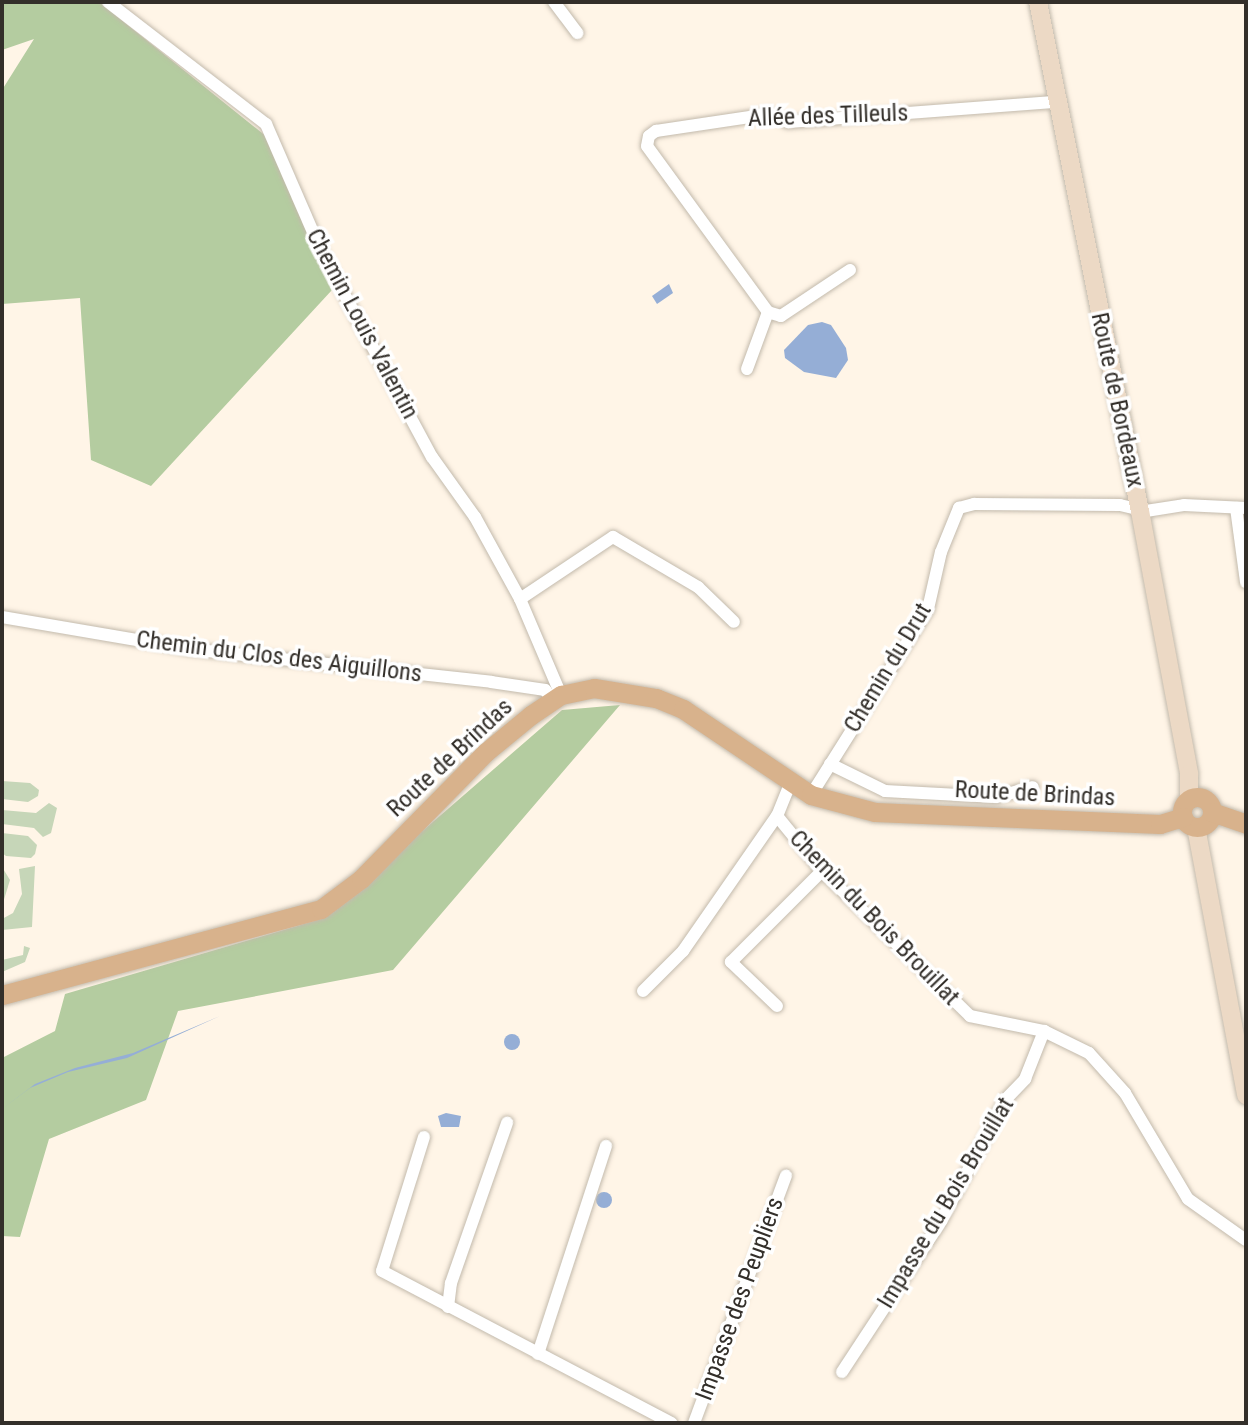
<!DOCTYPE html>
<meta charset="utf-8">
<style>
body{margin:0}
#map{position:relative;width:1248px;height:1425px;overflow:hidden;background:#fff5e7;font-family:"Roboto Condensed",sans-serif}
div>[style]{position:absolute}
.green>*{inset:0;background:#c6d6b8}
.forest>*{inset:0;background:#b4cca0}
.water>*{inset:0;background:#95aed6}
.round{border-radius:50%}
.roads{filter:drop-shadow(0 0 2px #c3baac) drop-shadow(0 0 2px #c3baac)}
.street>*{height:12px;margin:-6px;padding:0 6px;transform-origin:6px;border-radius:6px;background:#fff}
.secondary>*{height:18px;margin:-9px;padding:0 9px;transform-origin:9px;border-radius:9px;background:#ecd9c5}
.primary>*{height:19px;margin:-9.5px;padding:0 9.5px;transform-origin:9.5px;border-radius:9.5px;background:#d8b28c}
.primary>.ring{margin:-9.5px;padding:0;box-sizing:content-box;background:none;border:19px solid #d8b28c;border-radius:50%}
span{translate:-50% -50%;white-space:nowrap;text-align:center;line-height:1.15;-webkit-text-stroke:7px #fff;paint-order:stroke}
.street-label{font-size:24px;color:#332f2a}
.frame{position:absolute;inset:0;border:4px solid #332f2a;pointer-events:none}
</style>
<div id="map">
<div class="green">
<div style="clip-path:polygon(2px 781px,30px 783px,39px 790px,38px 796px,28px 802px,2px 799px)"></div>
<div style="clip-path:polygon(49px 803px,57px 808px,51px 833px,43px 837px,34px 828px,2px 824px,2px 810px,36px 813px)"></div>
<div style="clip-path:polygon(2px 833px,28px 836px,37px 845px,35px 854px,31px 858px,6px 856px,2px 853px)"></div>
<div style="clip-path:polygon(35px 866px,32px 927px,2px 930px,2px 919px,13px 913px,22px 894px,19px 869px)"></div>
<div style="clip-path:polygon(2px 867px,10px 880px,2px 906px)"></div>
<div style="clip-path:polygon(24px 946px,30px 948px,25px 962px,2px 972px,2px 960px,23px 955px)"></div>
</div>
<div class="forest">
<div style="clip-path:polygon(2px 2px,99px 2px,267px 137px,332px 290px,151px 486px,91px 460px,80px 298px,2px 304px,2px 90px,34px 39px,2px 50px)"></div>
<div style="clip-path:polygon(620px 705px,393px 970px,178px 1011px,146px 1100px,49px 1139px,20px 1237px,2px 1236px,2px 1058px,55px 1031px,65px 994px,321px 919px,562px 710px)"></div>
</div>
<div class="water">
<div style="clip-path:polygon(669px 284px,673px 293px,657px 304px,652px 296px)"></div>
<div style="clip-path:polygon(822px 322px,831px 325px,846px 348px,848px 360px,836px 378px,804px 372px,785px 358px,784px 350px,808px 325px)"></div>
<div style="clip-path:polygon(220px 1016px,127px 1058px,68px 1072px,30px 1088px,2px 1109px,35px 1084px,75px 1068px,133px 1053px)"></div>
<div class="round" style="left:504px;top:1034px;width:16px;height:16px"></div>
<div style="clip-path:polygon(446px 1113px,461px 1116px,459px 1127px,441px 1127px,438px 1116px)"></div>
<div class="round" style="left:596px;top:1192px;width:16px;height:16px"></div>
</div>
<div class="roads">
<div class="street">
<div style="left:108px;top:2px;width:200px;rotate:37.7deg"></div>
<div style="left:266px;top:124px;width:141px;rotate:66.5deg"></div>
<div style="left:322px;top:253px;width:232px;rotate:61.7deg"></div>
<div style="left:432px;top:457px;width:74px;rotate:54.4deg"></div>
<div style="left:475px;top:517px;width:94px;rotate:61.2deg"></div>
<div style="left:520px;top:599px;width:104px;rotate:66.9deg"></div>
<div style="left:554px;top:2px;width:39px;rotate:53deg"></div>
<div style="left:850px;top:270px;width:83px;rotate:146.3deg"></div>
<div style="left:781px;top:316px;width:14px;rotate:-163deg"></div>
<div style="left:768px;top:312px;width:205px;rotate:-126.1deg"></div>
<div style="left:647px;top:146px;width:10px;rotate:-79deg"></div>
<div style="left:649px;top:136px;width:9px;rotate:-36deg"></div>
<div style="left:656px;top:131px;width:115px;rotate:-8.5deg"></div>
<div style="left:770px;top:114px;width:20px;rotate:24deg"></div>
<div style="left:788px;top:122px;width:270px;rotate:-4.3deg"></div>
<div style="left:747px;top:369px;width:61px;rotate:-69.8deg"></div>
<div style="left:1236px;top:508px;width:75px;rotate:82.3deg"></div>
<div style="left:520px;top:599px;width:112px;rotate:-33.7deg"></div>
<div style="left:613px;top:537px;width:99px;rotate:30.5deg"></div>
<div style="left:698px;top:587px;width:50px;rotate:44.2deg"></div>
<div style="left:2px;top:617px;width:190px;rotate:9.7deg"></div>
<div style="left:189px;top:649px;width:304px;rotate:6.2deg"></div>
<div style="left:491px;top:682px;width:55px;rotate:8.4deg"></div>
<div style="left:545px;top:690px;width:11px;rotate:52deg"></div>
<div style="left:830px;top:764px;width:61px;rotate:26.1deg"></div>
<div style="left:885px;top:791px;width:111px;rotate:3.1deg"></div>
<div style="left:996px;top:797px;width:38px;rotate:-15deg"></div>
<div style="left:790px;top:784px;width:35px;rotate:112deg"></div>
<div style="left:777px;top:816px;width:71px;rotate:50.7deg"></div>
<div style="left:822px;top:871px;width:207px;rotate:44.4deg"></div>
<div style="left:970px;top:1016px;width:76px;rotate:11.5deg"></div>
<div style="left:1044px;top:1031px;width:50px;rotate:26.1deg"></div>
<div style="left:1089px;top:1053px;width:54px;rotate:48deg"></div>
<div style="left:1125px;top:1093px;width:123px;rotate:59.3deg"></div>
<div style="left:1188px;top:1199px;width:71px;rotate:35.3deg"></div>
<div style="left:811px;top:795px;width:220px;rotate:-57.8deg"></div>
<div style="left:928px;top:609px;width:58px;rotate:-77.2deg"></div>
<div style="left:941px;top:552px;width:48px;rotate:-67.8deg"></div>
<div style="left:959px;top:508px;width:16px;rotate:-15deg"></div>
<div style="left:974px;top:504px;width:146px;rotate:0.4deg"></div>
<div style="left:1120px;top:505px;width:27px;rotate:13deg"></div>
<div style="left:1146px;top:511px;width:38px;rotate:-9deg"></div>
<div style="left:1184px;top:505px;width:62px;rotate:2.8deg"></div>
<div style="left:643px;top:991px;width:57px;rotate:-45deg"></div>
<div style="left:683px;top:951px;width:165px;rotate:-55.2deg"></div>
<div style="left:777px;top:1006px;width:64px;rotate:-136.3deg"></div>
<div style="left:731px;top:962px;width:129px;rotate:-45deg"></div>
<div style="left:424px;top:1137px;width:140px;rotate:107.4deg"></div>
<div style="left:382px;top:1271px;width:327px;rotate:27.7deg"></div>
<div style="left:448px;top:1307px;width:24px;rotate:-83deg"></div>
<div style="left:451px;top:1283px;width:170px;rotate:-70.7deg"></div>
<div style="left:538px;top:1354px;width:219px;rotate:-71.9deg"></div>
<div style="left:842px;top:1372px;width:181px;rotate:-56.7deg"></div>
<div style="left:941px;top:1221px;width:138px;rotate:-62deg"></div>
<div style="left:1006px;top:1099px;width:28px;rotate:-46deg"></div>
<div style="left:1025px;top:1079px;width:52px;rotate:-68.4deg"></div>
<div style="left:694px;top:1423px;width:264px;rotate:-69.6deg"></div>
</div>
<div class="secondary">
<div style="left:1038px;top:2px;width:519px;rotate:78.67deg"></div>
<div style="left:1140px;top:511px;width:268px;rotate:79.4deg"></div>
<div style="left:1189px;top:774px;width:25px;rotate:90deg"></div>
<div style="left:1196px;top:827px;width:273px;rotate:79.4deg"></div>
</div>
<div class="primary">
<div class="ring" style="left:1182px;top:797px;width:11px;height:11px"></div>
<div style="left:1212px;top:812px;width:36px;rotate:19deg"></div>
<div style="left:2px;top:995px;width:330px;rotate:-15.1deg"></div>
<div style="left:321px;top:909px;width:50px;rotate:-36.9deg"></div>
<div style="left:361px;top:879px;width:178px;rotate:-45.5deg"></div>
<div style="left:486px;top:752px;width:58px;rotate:-39.4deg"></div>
<div style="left:531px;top:715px;width:36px;rotate:-34deg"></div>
<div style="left:561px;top:695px;width:34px;rotate:-12deg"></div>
<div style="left:594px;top:688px;width:63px;rotate:9.2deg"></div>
<div style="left:656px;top:698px;width:29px;rotate:22deg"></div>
<div style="left:683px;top:709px;width:154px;rotate:33.9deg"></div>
<div style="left:811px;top:795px;width:66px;rotate:14.9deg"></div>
<div style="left:875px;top:812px;width:285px;rotate:2.4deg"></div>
<div style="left:1160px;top:824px;width:24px;rotate:-17deg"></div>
</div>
</div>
<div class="street-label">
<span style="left:828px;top:116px;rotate:-2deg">Allée des Tilleuls</span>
<span style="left:362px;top:324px;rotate:62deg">Chemin Louis Valentin</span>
<span style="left:1117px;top:400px;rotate:78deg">Route de Bordeaux</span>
<span style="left:279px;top:657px;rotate:7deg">Chemin du Clos des Aiguillons</span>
<span style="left:888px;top:668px;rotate:-59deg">Chemin du Drut</span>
<span style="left:450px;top:758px;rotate:-43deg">Route de Brindas</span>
<span style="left:1035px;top:794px;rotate:3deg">Route de Brindas</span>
<span style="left:874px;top:918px;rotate:46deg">Chemin du Bois Brouillat</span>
<span style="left:946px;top:1203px;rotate:-59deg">Impasse du Bois Brouillat</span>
<span style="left:740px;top:1299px;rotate:-70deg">Impasse des Peupliers</span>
</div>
<div class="frame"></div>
</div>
